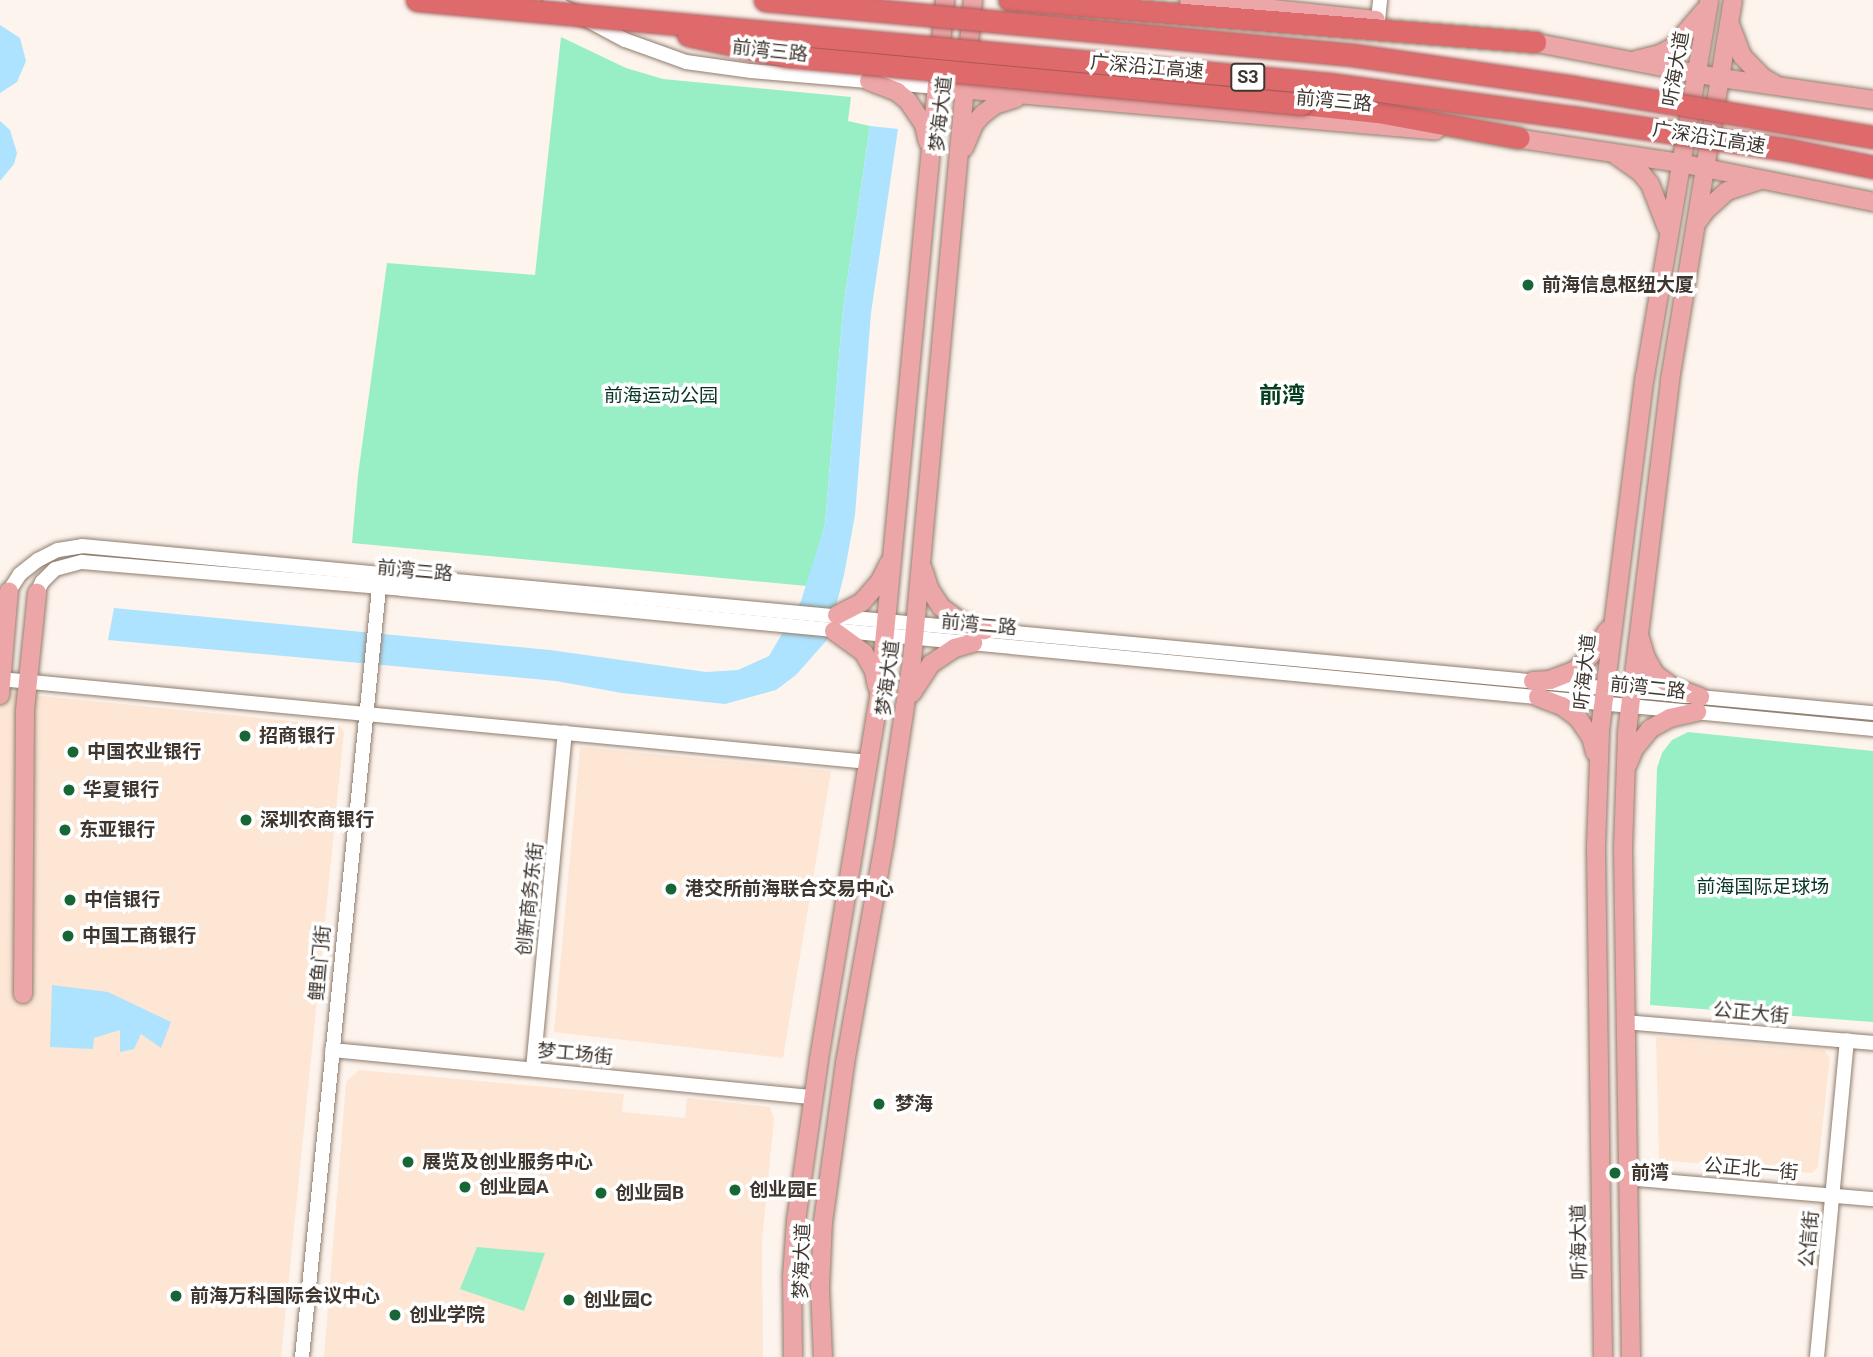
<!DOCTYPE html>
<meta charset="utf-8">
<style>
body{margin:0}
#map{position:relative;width:1873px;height:1357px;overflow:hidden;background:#fdf4ed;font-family:Roboto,"Noto Sans SC",sans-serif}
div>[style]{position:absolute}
.built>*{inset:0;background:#fde6d4}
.green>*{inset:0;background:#98efc5}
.water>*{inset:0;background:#ade3fe}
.roads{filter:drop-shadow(0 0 2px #907d6d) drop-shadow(0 0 2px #907d6d)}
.minor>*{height:14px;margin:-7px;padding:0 7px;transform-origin:7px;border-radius:7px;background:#fff}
.major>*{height:18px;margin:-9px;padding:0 9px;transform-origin:9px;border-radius:9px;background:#eca6a7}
.highway>*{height:21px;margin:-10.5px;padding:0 10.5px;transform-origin:10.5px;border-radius:10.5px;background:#df6a6c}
.bridges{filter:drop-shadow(0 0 2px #a75857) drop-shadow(0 0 2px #a75857)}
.highway-bridge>*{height:21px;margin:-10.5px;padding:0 10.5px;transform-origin:10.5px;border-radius:10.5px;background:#df6a6c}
.dots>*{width:19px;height:19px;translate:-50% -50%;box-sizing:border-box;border:4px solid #fff;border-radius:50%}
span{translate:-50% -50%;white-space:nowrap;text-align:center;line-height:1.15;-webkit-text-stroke:7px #fff;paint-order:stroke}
.shield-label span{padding:2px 5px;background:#fff;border:2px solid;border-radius:5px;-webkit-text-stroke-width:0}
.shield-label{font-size:18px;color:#3f362f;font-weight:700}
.street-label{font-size:19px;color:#3f362f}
.poi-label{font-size:19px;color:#3f362f;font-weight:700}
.left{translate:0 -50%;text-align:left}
.park-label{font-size:19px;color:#073423}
.quarter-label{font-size:23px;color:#07401f;font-weight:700}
</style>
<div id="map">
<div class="built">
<div style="clip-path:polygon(0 692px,340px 726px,344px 732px,281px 1357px,0 1357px)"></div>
<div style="clip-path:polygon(580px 747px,831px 771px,783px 1058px,554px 1032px)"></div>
<div style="clip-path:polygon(1656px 1037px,1824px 1050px,1830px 1058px,1818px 1167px,1812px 1173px,1659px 1160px)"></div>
<div style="clip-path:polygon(359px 1070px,624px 1094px,622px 1112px,685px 1118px,687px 1098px,770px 1107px,774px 1119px,762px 1241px,763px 1357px,324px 1357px,346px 1082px)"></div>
</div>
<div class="green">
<div style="clip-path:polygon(561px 37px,626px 68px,663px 79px,851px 97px,848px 121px,870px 126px,843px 309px,825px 524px,807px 586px,352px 543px,358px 475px,387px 263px,535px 275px)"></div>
<div style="clip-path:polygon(1688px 732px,1873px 751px,1873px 1022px,1650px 1005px,1657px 768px,1662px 753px,1672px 740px)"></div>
<div style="clip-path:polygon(477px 1247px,545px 1253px,524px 1311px,460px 1289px)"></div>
</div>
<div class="water">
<div style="clip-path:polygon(0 25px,20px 38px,26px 61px,17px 82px,0 93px)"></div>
<div style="clip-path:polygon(0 121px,10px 130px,17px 153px,14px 164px,0 181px)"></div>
<div style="clip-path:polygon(870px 126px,898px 129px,871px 313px,855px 515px,844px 575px,827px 640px,796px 675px,776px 690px,725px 704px,622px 693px,556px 681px,108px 640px,114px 608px,550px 650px,706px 672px,738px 670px,769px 656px,801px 601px,825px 524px,843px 309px)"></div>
<div style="clip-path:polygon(52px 985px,108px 992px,171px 1022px,161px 1048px,141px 1034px,134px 1049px,120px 1052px,120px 1030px,94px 1038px,93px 1049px,50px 1047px)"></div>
</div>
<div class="roads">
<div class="minor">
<div style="left:550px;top:0;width:85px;rotate:28.1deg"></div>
<div style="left:625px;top:40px;width:65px;rotate:19.8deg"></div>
<div style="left:686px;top:62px;width:66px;rotate:7.9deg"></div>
<div style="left:751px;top:71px;width:187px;rotate:4.9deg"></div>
<div style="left:1378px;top:20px;width:20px;rotate:-84deg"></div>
<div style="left:9px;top:591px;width:20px;rotate:-57deg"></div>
<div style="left:20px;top:574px;width:23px;rotate:-38deg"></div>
<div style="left:38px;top:560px;width:22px;rotate:-27deg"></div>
<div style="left:58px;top:550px;width:24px;rotate:-9deg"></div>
<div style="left:82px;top:546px;width:1799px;rotate:5.33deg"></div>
<div style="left:37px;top:593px;width:12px;rotate:-66deg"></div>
<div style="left:42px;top:582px;width:18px;rotate:-45deg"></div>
<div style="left:55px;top:569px;width:28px;rotate:-15deg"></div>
<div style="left:82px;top:562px;width:321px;rotate:4.8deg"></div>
<div style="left:402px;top:589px;width:1478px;rotate:5.44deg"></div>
<div style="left:0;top:679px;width:873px;rotate:5.46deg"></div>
<div style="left:1625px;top:1022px;width:249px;rotate:4.8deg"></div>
<div style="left:332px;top:1050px;width:484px;rotate:5.6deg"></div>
<div style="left:533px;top:1069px;width:338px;rotate:-84.6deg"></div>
<div style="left:1627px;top:1178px;width:247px;rotate:4.9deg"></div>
<div style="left:302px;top:1357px;width:783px;rotate:-84.28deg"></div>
<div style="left:1817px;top:1357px;width:318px;rotate:-84.6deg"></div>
</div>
<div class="major">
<div style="left:1189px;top:0;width:188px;rotate:6.1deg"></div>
<div style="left:1731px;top:27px;width:31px;rotate:69deg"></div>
<div style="left:1742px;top:56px;width:29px;rotate:46deg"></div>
<div style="left:1762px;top:77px;width:13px;rotate:29deg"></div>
<div style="left:1521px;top:40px;width:204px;rotate:10.8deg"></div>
<div style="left:1721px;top:78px;width:154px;rotate:8.2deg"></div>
<div style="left:1636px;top:60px;width:25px;rotate:-14deg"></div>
<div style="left:1660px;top:54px;width:15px;rotate:-28deg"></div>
<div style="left:1673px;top:47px;width:48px;rotate:-49.3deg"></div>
<div style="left:869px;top:81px;width:30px;rotate:21deg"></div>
<div style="left:897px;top:92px;width:14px;rotate:39deg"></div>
<div style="left:908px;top:101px;width:29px;rotate:56deg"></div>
<div style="left:924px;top:125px;width:17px;rotate:77deg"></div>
<div style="left:937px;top:87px;width:500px;rotate:5deg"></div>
<div style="left:1508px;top:137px;width:174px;rotate:8.6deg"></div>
<div style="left:1680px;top:163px;width:197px;rotate:11.4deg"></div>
<div style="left:964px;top:148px;width:26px;rotate:-67deg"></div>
<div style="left:974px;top:124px;width:13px;rotate:-48deg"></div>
<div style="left:983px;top:114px;width:15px;rotate:-37deg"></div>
<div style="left:995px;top:105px;width:22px;rotate:-18deg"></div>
<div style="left:1617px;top:156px;width:29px;rotate:35deg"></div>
<div style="left:1641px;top:173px;width:14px;rotate:51deg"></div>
<div style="left:1650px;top:184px;width:47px;rotate:68.9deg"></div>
<div style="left:1698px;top:221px;width:14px;rotate:-54deg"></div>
<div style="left:1706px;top:210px;width:28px;rotate:-42deg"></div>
<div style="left:1727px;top:191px;width:35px;rotate:-18deg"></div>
<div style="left:923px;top:569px;width:22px;rotate:72deg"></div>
<div style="left:930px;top:590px;width:20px;rotate:57deg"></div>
<div style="left:941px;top:607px;width:24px;rotate:36deg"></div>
<div style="left:960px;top:621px;width:26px;rotate:21deg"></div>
<div style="left:837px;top:615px;width:28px;rotate:-27deg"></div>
<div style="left:862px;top:602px;width:28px;rotate:-49deg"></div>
<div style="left:880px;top:581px;width:20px;rotate:-63deg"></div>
<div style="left:834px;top:631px;width:37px;rotate:36deg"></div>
<div style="left:864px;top:653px;width:21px;rotate:61deg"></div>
<div style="left:874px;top:671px;width:15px;rotate:79deg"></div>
<div style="left:1640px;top:638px;width:19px;rotate:74deg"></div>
<div style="left:1645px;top:656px;width:21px;rotate:61deg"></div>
<div style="left:1655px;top:674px;width:22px;rotate:36deg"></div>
<div style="left:1673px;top:687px;width:29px;rotate:20deg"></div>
<div style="left:1533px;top:681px;width:17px;rotate:-3deg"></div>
<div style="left:1550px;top:680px;width:26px;rotate:-21deg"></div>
<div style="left:1574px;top:671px;width:23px;rotate:-43deg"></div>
<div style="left:1591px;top:655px;width:30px;rotate:-56deg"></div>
<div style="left:912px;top:693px;width:35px;rotate:-57deg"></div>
<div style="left:931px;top:664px;width:29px;rotate:-34deg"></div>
<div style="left:955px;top:648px;width:19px;rotate:-16deg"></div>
<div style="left:0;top:695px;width:104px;rotate:-85.1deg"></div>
<div style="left:1538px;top:697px;width:26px;rotate:21deg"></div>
<div style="left:1562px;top:706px;width:20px;rotate:37deg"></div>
<div style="left:1578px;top:718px;width:23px;rotate:56deg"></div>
<div style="left:1591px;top:737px;width:16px;rotate:75deg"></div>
<div style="left:1628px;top:764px;width:16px;rotate:-68deg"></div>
<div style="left:1634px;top:749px;width:26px;rotate:-51deg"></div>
<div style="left:1650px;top:729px;width:23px;rotate:-29deg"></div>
<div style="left:1670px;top:718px;width:28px;rotate:-13deg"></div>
<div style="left:23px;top:994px;width:284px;rotate:-89.6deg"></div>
<div style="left:25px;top:710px;width:118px;rotate:-84.1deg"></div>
<div style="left:793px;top:1357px;width:80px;rotate:-90.7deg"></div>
<div style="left:792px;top:1277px;width:56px;rotate:-85.9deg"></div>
<div style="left:796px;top:1221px;width:164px;rotate:-81.9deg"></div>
<div style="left:819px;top:1059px;width:368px;rotate:-80.6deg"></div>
<div style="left:879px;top:696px;width:699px;rotate:-84.58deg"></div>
<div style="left:823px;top:1357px;width:70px;rotate:-92.5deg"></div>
<div style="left:820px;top:1287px;width:65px;rotate:-87.4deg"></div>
<div style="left:823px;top:1222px;width:161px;rotate:-82.1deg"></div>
<div style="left:845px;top:1063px;width:221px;rotate:-79.9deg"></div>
<div style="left:884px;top:845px;width:187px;rotate:-81.4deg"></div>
<div style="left:912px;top:660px;width:663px;rotate:-84.72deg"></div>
<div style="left:1603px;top:1357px;width:510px;rotate:-90.79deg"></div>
<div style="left:1596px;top:847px;width:117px;rotate:-88deg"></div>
<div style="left:1600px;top:730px;width:357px;rotate:-82.8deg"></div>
<div style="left:1645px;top:376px;width:381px;rotate:-80.3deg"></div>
<div style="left:1631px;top:1357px;width:509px;rotate:-90.9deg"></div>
<div style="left:1623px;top:848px;width:116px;rotate:-88deg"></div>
<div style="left:1627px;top:732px;width:355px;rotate:-83deg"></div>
<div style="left:1670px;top:380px;width:385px;rotate:-80.6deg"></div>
</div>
<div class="highway">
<div style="left:1009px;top:0;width:528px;rotate:4.57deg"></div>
<div style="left:1302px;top:104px;width:76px;rotate:6deg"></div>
<div style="left:1378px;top:112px;width:143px;rotate:10.4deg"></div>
</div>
</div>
<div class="bridges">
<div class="highway-bridge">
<div style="left:417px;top:0;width:916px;rotate:5.26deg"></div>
<div style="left:1329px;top:84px;width:244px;rotate:7.8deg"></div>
<div style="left:1571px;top:117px;width:220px;rotate:8.6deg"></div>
<div style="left:1789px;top:150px;width:86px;rotate:11.4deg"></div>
<div style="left:765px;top:0;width:591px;rotate:5.34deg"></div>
<div style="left:1353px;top:55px;width:223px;rotate:8.2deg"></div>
<div style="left:1574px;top:87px;width:303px;rotate:9.5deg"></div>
<div style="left:688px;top:35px;width:101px;rotate:12deg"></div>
<div style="left:787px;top:56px;width:517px;rotate:5.32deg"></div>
</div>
</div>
<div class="dots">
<div style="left:1528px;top:285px;background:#166636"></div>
<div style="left:245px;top:736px;background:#166636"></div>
<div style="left:73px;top:752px;background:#166636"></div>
<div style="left:69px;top:790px;background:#166636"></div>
<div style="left:246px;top:820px;background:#166636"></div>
<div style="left:65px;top:830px;background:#166636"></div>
<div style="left:671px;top:889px;background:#166636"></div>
<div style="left:70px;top:900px;background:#166636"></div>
<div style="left:68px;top:936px;background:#166636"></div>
<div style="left:879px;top:1104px;background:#166636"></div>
<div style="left:408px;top:1162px;background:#166636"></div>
<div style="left:1615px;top:1173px;background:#166636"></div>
<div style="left:465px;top:1187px;background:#166636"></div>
<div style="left:735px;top:1190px;background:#166636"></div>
<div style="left:601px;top:1193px;background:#166636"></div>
<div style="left:176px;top:1296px;background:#166636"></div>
<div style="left:569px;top:1300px;background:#166636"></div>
<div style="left:395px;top:1315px;background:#166636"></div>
</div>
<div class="shield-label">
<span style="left:1248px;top:77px">S3</span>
</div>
<div class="street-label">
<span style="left:770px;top:51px;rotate:6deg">前湾三路</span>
<span style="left:1147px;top:67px;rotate:5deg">广深沿江高速</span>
<span style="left:1676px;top:69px;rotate:-80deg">听海大道</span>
<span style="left:1334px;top:101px;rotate:5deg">前湾三路</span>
<span style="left:941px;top:114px;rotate:-84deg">梦海大道</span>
<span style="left:1709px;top:138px;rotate:9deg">广深沿江高速</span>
<span style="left:415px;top:571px;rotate:5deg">前湾二路</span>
<span style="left:979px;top:625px;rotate:5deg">前湾二路</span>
<span style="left:1585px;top:672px;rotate:-84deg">听海大道</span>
<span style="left:888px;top:678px;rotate:-83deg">梦海大道</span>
<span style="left:1648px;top:688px;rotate:6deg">前湾二路</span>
<span style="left:530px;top:899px;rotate:-84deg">创新商务东街</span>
<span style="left:320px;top:963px;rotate:-85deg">鲤鱼门街</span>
<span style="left:1751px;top:1013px;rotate:5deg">公正大街</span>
<span style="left:575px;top:1054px;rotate:5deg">梦工场街</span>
<span style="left:1751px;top:1169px;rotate:5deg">公正北一街</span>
<span style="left:1809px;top:1239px;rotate:-85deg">公信街</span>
<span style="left:1579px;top:1242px;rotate:-91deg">听海大道</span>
<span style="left:802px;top:1261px;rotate:-88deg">梦海大道</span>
</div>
<div class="poi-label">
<span class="left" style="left:1542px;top:285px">前海信息枢纽大厦</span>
<span class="left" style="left:259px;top:736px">招商银行</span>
<span class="left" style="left:87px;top:752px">中国农业银行</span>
<span class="left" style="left:83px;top:790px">华夏银行</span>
<span class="left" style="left:260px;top:820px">深圳农商银行</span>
<span class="left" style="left:79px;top:830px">东亚银行</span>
<span class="left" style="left:685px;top:889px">港交所前海联合交易中心</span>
<span class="left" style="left:84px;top:900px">中信银行</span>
<span class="left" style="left:82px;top:936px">中国工商银行</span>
<span class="left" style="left:895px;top:1104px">梦海</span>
<span class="left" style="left:422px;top:1162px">展览及创业服务中心</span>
<span class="left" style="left:1631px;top:1173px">前湾</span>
<span class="left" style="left:479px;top:1187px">创业园A</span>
<span class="left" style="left:749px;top:1190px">创业园E</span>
<span class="left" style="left:615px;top:1193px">创业园B</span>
<span class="left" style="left:190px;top:1296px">前海万科国际会议中心</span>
<span class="left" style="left:583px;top:1300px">创业园C</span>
<span class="left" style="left:409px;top:1315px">创业学院</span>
</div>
<div class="park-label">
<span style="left:661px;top:396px">前海运动公园</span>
<span style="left:1763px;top:887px">前海国际足球场</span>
</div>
<div class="quarter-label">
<span style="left:1282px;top:396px">前湾</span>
</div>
</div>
